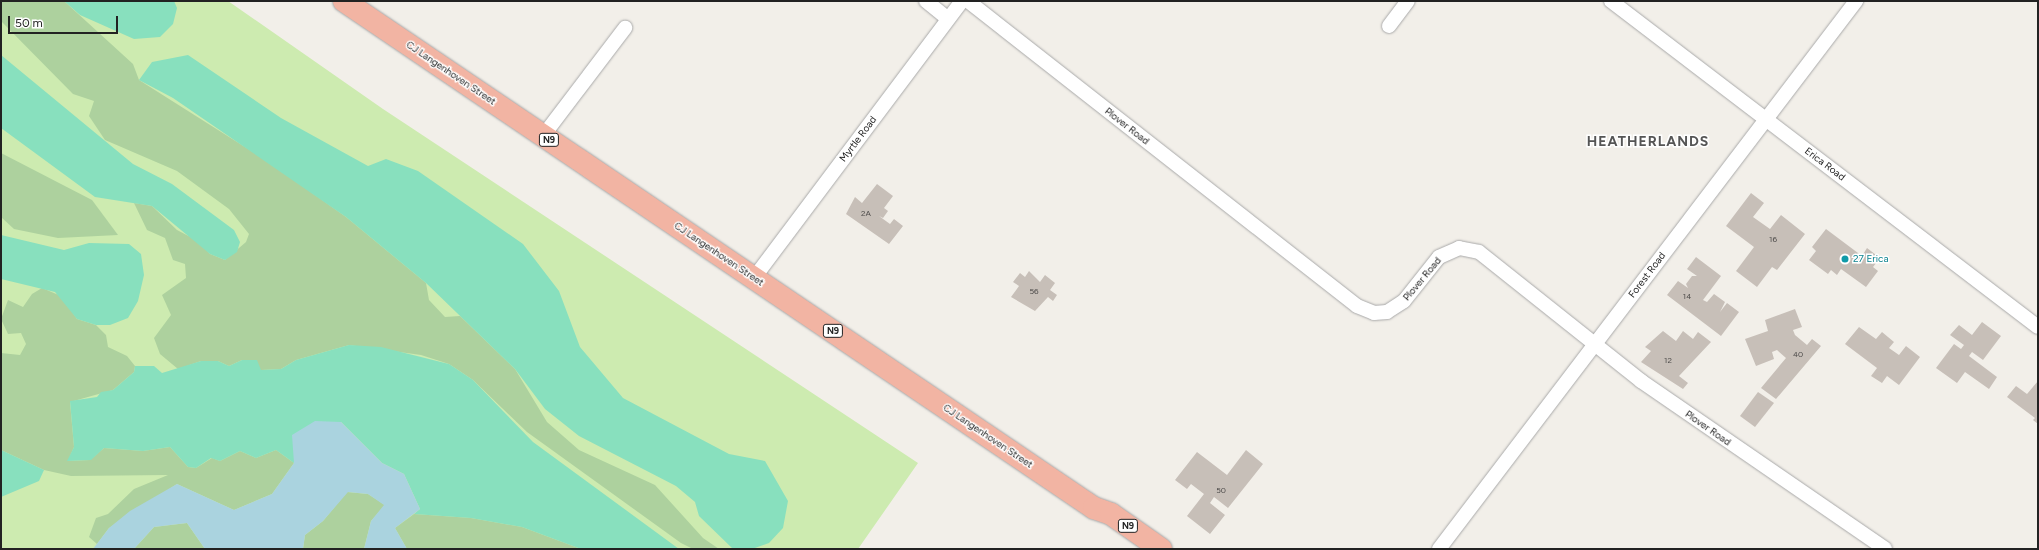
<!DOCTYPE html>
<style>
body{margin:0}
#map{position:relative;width:2039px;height:550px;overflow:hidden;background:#f2efe9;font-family:Figtree,sans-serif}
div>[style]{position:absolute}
.grass>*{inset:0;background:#cdebb0}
.forest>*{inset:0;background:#add19e}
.pitch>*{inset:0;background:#88e0be}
.water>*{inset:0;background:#aad3df}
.building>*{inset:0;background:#c7bfb8}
.roads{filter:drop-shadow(0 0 1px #a9a9a9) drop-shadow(0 0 1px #a9a9a9)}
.minor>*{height:14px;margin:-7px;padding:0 7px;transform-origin:7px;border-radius:7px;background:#fff}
.trunk>*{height:22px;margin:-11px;padding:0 11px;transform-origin:11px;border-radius:11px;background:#f2b4a3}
.dots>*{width:11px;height:11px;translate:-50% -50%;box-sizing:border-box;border:2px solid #fff;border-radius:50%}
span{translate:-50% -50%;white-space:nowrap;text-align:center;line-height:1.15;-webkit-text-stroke:3px #fff;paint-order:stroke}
.number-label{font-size:8px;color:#4b4948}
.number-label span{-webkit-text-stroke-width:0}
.shield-label span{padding:1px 3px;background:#fff;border:1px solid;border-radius:3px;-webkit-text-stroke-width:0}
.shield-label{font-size:9px;color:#222;font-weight:700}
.street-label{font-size:10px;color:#222}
.culture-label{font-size:10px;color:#0d838f}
.left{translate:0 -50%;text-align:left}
.district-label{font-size:14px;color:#555;font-weight:700;letter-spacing:1px}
.frame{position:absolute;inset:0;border:2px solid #222;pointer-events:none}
.scale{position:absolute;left:8px;top:16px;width:110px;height:18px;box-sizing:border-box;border:2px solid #222;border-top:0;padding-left:5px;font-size:12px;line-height:14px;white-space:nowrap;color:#222;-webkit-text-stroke:3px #fff;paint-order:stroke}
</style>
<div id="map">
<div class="grass">
<div style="clip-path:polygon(1px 1px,228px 1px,383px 109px,918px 463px,858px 549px,1px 549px)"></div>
</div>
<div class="forest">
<div style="clip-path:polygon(1px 1px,64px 1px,133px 64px,139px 80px,264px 159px,346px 217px,426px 283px,429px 300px,445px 317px,460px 316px,515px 369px,547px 422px,579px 450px,655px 485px,703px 538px,719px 549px,693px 549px,681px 543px,527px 432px,473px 380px,449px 364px,421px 355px,349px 345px,296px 360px,281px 369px,261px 370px,242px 360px,229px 366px,218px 361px,201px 361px,178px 369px,160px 354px,154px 338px,171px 315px,162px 295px,186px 278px,185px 264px,173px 260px,165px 238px,147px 230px,134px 203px,152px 206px,177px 230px,198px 241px,210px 254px,225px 260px,246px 242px,249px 234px,229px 209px,177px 171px,105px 140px,89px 116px,94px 101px,73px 94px,1px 21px)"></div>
<div style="clip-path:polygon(1px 153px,92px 200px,118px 235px,58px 238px,14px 229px,1px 217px)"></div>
<div style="clip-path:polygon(42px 288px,61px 296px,77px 319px,96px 325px,106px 335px,108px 347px,127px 356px,135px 366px,134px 372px,113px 390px,70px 402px,74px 447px,68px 461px,90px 460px,104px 448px,143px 451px,170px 447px,188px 467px,196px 468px,212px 458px,220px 461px,240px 451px,256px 458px,276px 450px,294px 463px,272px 494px,234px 510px,177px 484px,109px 528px,97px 544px,89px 537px,96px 518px,108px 514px,134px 489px,168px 475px,71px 476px,44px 470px,1px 450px,1px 353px,20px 355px,26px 344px,21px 333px,8px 334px,1px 319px,8px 300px,23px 307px,32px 294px)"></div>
<div style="clip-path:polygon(347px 492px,368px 494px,385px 505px,371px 521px,364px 549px,303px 549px,305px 535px,323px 521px)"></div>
<div style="clip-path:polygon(414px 514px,471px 518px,522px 527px,581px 549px,407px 549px,395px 528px)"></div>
<div style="clip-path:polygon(187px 523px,205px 549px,134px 549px,154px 527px)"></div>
</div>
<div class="pitch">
<div style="clip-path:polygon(64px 1px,174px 1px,177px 8px,173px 24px,160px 37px,134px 39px,80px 15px)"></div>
<div style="clip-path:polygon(1px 55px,133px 164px,172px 184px,234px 230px,240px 242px,237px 252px,225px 260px,210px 254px,152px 206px,95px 197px,1px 128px)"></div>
<div style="clip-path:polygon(188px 55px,281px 118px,368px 166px,386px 159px,418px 171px,523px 244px,559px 291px,580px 347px,623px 398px,729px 454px,765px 461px,788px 501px,783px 528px,769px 543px,752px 549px,733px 549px,699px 516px,695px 502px,676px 486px,579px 436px,545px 409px,515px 369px,426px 283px,346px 217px,173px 98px,139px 80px,152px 62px)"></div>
<div style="clip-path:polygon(1px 235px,64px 250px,89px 243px,129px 244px,141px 254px,144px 275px,138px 301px,128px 318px,110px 325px,96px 325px,77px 319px,55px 292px,1px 279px)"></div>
<div style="clip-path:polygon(349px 345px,381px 347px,449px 364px,473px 380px,533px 442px,679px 549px,581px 549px,522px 527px,471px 518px,414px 514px,420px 509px,404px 474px,382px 463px,341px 422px,294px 463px,276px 450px,256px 458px,240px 451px,220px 461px,211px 458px,196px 468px,188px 467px,170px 447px,143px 451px,104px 448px,91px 460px,67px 461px,74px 447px,70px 401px,97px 397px,101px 392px,113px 390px,134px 372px,135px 366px,154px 366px,162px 373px,201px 361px,218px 361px,229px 366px,242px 360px,257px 360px,261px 370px,281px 369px,296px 360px)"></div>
<div style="clip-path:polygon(1px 450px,44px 470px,39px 481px,1px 497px)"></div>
</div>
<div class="water">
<div style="clip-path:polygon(315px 421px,341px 422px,382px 463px,404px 474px,420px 509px,395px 528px,407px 549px,364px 549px,371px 521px,384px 505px,368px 494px,348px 492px,323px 521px,305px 535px,303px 549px,205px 549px,187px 523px,154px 527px,134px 549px,93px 549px,109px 528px,130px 511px,177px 484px,234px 510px,272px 494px,294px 463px,292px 435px)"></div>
</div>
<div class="building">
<div style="clip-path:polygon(877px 184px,893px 196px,884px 208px,888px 211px,883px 218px,879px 216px,890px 224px,894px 219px,903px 226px,889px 244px,846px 214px,855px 197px,862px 203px)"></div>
<div style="clip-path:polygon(1751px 193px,1764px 203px,1753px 217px,1770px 229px,1781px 215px,1805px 234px,1777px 270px,1772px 267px,1757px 287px,1736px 271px,1754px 247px,1726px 226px)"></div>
<div style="clip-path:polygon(1826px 229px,1862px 256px,1867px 248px,1880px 258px,1873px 267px,1878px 271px,1866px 287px,1841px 269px,1837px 275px,1831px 270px,1828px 274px,1809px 260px,1816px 251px,1812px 247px)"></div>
<div style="clip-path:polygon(1696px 257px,1721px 276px,1703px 300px,1707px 302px,1714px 294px,1725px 302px,1720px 312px,1727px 303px,1739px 312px,1721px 336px,1667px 295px,1678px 281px,1688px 288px,1686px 284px,1692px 276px,1697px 276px,1687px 269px)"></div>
<div style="clip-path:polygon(1029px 271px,1040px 282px,1045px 275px,1055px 283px,1050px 290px,1057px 295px,1053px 301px,1048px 297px,1035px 311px,1011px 297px,1019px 286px,1013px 282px,1020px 273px,1025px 277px)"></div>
<div style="clip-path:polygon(1795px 309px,1802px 327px,1793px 330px,1795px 335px,1807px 345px,1812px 339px,1821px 346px,1776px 399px,1761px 388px,1786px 358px,1777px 350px,1772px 352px,1774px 359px,1756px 366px,1745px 339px,1768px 331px,1765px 320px)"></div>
<div style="clip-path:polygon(1982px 322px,2001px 336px,1983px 360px,1972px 352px,1969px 356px,1997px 377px,1989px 389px,1965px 372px,1957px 383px,1936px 368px,1954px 344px,1961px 349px,1964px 345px,1950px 335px,1959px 325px,1972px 335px)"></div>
<div style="clip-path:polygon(1859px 327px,1876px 339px,1882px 332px,1894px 342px,1889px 348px,1899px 355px,1906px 346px,1920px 357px,1899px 385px,1887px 376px,1882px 383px,1871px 376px,1877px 368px,1845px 344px)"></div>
<div style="clip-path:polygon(1663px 331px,1676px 341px,1683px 331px,1693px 339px,1698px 332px,1711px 342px,1679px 376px,1688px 383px,1683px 389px,1641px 362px,1651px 351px,1645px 347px)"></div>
<div style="clip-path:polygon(2038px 381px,2038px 424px,2033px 420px,2035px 418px,2007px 397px,2016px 386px,2027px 394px)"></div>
<div style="clip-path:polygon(1758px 392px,1774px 403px,1755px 427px,1740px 416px)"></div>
<div style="clip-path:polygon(1246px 450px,1263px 464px,1228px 508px,1214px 497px,1210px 503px,1225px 515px,1210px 534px,1187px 516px,1204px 494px,1191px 484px,1187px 489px,1175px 480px,1197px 452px,1227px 475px)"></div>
</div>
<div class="roads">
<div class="minor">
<div style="left:926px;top:1px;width:28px;rotate:39deg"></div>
<div style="left:968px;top:1px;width:494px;rotate:38.1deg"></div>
<div style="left:1357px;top:306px;width:18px;rotate:22deg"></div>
<div style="left:1374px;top:313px;width:13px;rotate:-4deg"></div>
<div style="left:1387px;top:312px;width:20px;rotate:-33deg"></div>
<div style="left:1404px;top:301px;width:56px;rotate:-51.5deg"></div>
<div style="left:1439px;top:257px;width:22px;rotate:-24deg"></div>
<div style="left:1459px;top:248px;width:20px;rotate:11deg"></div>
<div style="left:1479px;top:252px;width:207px;rotate:38.5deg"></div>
<div style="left:1641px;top:381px;width:296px;rotate:34.5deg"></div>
<div style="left:1611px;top:1px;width:537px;rotate:37.36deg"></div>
<div style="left:1389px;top:26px;width:31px;rotate:-53deg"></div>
<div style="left:543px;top:136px;width:136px;rotate:-52.8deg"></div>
<div style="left:754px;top:278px;width:346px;rotate:-53.1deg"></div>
<div style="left:1439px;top:549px;width:689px;rotate:-52.73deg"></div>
</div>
<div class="trunk">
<div style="left:344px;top:1px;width:905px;rotate:34.06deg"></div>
<div style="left:1094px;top:508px;width:18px;rotate:19deg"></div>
<div style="left:1111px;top:514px;width:61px;rotate:35deg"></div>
</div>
</div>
<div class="dots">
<div style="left:1845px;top:259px;background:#0f9aa8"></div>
</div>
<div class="number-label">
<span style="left:866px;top:214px">2A</span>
<span style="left:1773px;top:240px">16</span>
<span style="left:1034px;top:292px">56</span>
<span style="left:1687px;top:297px">14</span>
<span style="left:1798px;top:355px">40</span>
<span style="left:1668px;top:361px">12</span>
<span style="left:1221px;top:491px">50</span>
</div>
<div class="shield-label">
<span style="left:549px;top:140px">N9</span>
<span style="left:833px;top:331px">N9</span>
<span style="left:1128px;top:526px">N9</span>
</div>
<div class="street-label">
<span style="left:451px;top:73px;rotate:34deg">CJ Langenhoven Street</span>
<span style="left:1127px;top:126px;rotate:38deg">Plover Road</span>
<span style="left:858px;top:139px;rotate:-53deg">Myrtle Road</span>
<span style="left:1825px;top:164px;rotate:37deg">Erica Road</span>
<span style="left:719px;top:254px;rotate:34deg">CJ Langenhoven Street</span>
<span style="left:1647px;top:275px;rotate:-53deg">Forest Road</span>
<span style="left:1422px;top:279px;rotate:-50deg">Plover Road</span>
<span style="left:1708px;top:428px;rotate:35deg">Plover Road</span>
<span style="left:988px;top:436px;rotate:34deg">CJ Langenhoven Street</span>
</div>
<div class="culture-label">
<span class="left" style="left:1853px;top:259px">27 Erica</span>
</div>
<div class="district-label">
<span style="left:1648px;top:142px">HEATHERLANDS</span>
</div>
<div class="frame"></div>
<div class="scale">50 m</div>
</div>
